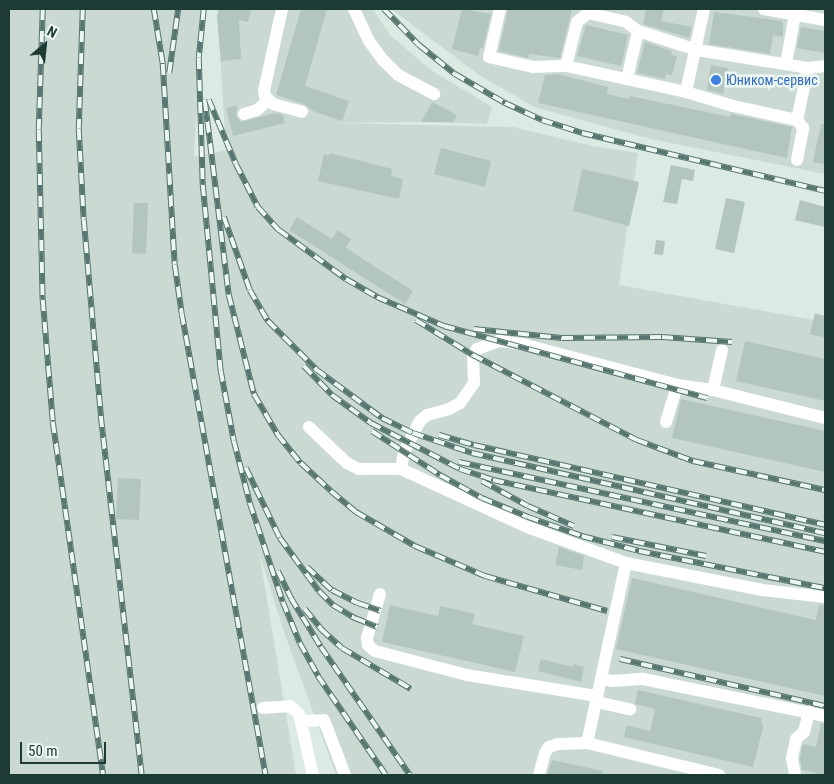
<!DOCTYPE html>
<meta charset="utf-8">
<style>
body{margin:0}
#map{position:relative;width:834px;height:784px;overflow:hidden;background:#dceae4;font-family:"Roboto Condensed",sans-serif}
div>[style]{position:absolute}
.built>*{inset:0;background:#cadad3}
.building>*{inset:0;background:#b2c5be}
.minor>*{height:12px;margin:-6px;padding:0 6px;transform-origin:6px;border-radius:6px;background:#fff}
.rail>*{height:5.5px;margin-top:-2.75px;transform-origin:0;background:repeating-linear-gradient(90deg,#edf7f2 0 11px,#57766f 0 22px);box-sizing:border-box;border-block:1px solid #57766f}
.dots>*{width:14px;height:14px;translate:-50% -50%;box-sizing:border-box;border:2px solid #edf7f2;border-radius:50%}
span{translate:-50% -50%;white-space:nowrap;text-align:center;line-height:1.15;-webkit-text-stroke:5px #edf7f2;paint-order:stroke}
.shop-label{font-size:14px;color:#366cbe}
.left{translate:0 -50%;text-align:left}
.frame{position:absolute;inset:0;border:10px solid #1d3a34;pointer-events:none}
.north{position:absolute;left:20px;top:20px;width:50px;height:50px;-webkit-text-stroke:4px #edf7f2;paint-order:stroke;rotate:28deg;font-size:14px;font-weight:700;line-height:20px;text-align:center;color:#1d3a34}
.north::after{content:'';display:block;margin:auto;width:18px;height:22px;background:#1d3a34;clip-path:polygon(50% 0,100% 100%,50% 72%,0 100%)}
.scale{position:absolute;left:20px;top:742px;width:86px;height:22px;box-sizing:border-box;border:2px solid #1d3a34;border-top:0;padding-left:6px;font-size:15px;line-height:18px;white-space:nowrap;color:#1d3a34;-webkit-text-stroke:4px #edf7f2;paint-order:stroke}
</style>
<div id="map">
<div class="built">
<div style="clip-path:polygon(9px 9px,203px 9px,194px 157px,226px 150px,217px 9px,373px 9px,390px 35px,431px 70px,492px 107px,487px 124px,426px 122px,334px 123px,513px 127px,593px 146px,638px 153px,619px 285px,825px 322px,825px 775px,336px 775px,284px 632px,259px 552px,296px 775px,9px 775px)"></div>
<div style="clip-path:polygon(391px 9px,825px 9px,825px 174px,651px 139px,534px 107px,479px 75px)"></div>
</div>
<div class="building">
<div style="clip-path:polygon(219px 9px,251px 9px,248px 22px,239px 20px,241px 59px,221px 61px,217px 17px)"></div>
<div style="clip-path:polygon(301px 9px,327px 9px,305px 86px,349px 101px,342px 121px,313px 111px,304px 104px,276px 95px)"></div>
<div style="clip-path:polygon(462px 9px,491px 14px,483px 48px,480px 48px,478px 56px,452px 49px)"></div>
<div style="clip-path:polygon(508px 9px,572px 9px,560px 58px,529px 54px,528px 58px,499px 51px)"></div>
<div style="clip-path:polygon(646px 9px,664px 9px,661px 21px,692px 27px,689px 38px,643px 24px)"></div>
<div style="clip-path:polygon(714px 12px,783px 21px,783px 37px,773px 35px,770px 54px,709px 44px)"></div>
<div style="clip-path:polygon(586px 25px,628px 35px,621px 66px,577px 56px)"></div>
<div style="clip-path:polygon(801px 27px,825px 31px,825px 53px,797px 48px)"></div>
<div style="clip-path:polygon(645px 42px,672px 51px,671px 55px,677px 56px,672px 75px,666px 74px,665px 79px,637px 73px)"></div>
<div style="clip-path:polygon(711px 65px,728px 68px,723px 94px,707px 90px)"></div>
<div style="clip-path:polygon(558px 74px,608px 87px,607px 94px,629px 99px,630px 96px,730px 117px,731px 114px,792px 127px,787px 158px,538px 103px,545px 75px)"></div>
<div style="clip-path:polygon(432px 102px,457px 115px,453px 122px,421px 122px)"></div>
<div style="clip-path:polygon(237px 105px,236px 116px,241px 122px,275px 113px,283px 115px,285px 123px,233px 136px,226px 108px)"></div>
<div style="clip-path:polygon(821px 124px,825px 124px,825px 164px,813px 162px)"></div>
<div style="clip-path:polygon(441px 148px,491px 161px,485px 187px,434px 174px)"></div>
<div style="clip-path:polygon(330px 153px,392px 169px,391px 176px,403px 179px,399px 199px,318px 181px,324px 154px,329px 156px)"></div>
<div style="clip-path:polygon(671px 165px,695px 170px,693px 181px,682px 179px,677px 204px,663px 202px)"></div>
<div style="clip-path:polygon(582px 169px,639px 182px,629px 226px,573px 211px)"></div>
<div style="clip-path:polygon(726px 198px,745px 202px,734px 253px,715px 249px)"></div>
<div style="clip-path:polygon(800px 200px,825px 207px,825px 227px,795px 220px)"></div>
<div style="clip-path:polygon(134px 203px,148px 203px,146px 254px,132px 253px)"></div>
<div style="clip-path:polygon(297px 217px,332px 239px,337px 230px,351px 239px,346px 248px,413px 291px,405px 304px,289px 230px)"></div>
<div style="clip-path:polygon(656px 240px,665px 241px,663px 255px,654px 254px)"></div>
<div style="clip-path:polygon(815px 313px,825px 316px,825px 338px,810px 334px)"></div>
<div style="clip-path:polygon(745px 341px,825px 359px,825px 401px,736px 381px)"></div>
<div style="clip-path:polygon(681px 399px,825px 431px,825px 472px,672px 438px)"></div>
<div style="clip-path:polygon(118px 478px,141px 479px,139px 520px,116px 519px)"></div>
<div style="clip-path:polygon(559px 547px,584px 556px,582px 570px,555px 565px)"></div>
<div style="clip-path:polygon(632px 578px,816px 620px,819px 605px,825px 605px,825px 696px,616px 649px)"></div>
<div style="clip-path:polygon(390px 605px,438px 616px,440px 606px,475px 614px,472px 624px,524px 636px,515px 672px,382px 642px)"></div>
<div style="clip-path:polygon(541px 659px,573px 667px,573px 664px,584px 667px,581px 682px,538px 671px)"></div>
<div style="clip-path:polygon(638px 690px,761px 718px,763px 728px,753px 767px,624px 737px,626px 725px,650px 731px,655px 709px,636px 704px,635px 703px)"></div>
<div style="clip-path:polygon(821px 723px,825px 724px,825px 775px,802px 770px,800px 758px,803px 744px,816px 747px)"></div>
<div style="clip-path:polygon(552px 760px,603px 771px,603px 775px,547px 775px)"></div>
</div>
<div class="minor">
<div style="left:282px;top:9px;width:84px;rotate:102.4deg"></div>
<div style="left:264px;top:91px;width:5px;rotate:79deg"></div>
<div style="left:265px;top:96px;width:11px;rotate:45deg"></div>
<div style="left:273px;top:104px;width:30px;rotate:15deg"></div>
<div style="left:354px;top:9px;width:35px;rotate:65deg"></div>
<div style="left:369px;top:41px;width:24px;rotate:54deg"></div>
<div style="left:383px;top:60px;width:21px;rotate:45deg"></div>
<div style="left:398px;top:75px;width:41px;rotate:27.8deg"></div>
<div style="left:500px;top:9px;width:49px;rotate:102.9deg"></div>
<div style="left:489px;top:57px;width:45px;rotate:12.8deg"></div>
<div style="left:533px;top:67px;width:33px;rotate:-2deg"></div>
<div style="left:566px;top:66px;width:123px;rotate:12.2deg"></div>
<div style="left:686px;top:92px;width:85px;rotate:-77.8deg"></div>
<div style="left:588px;top:9px;width:4px;rotate:90deg"></div>
<div style="left:588px;top:13px;width:39px;rotate:13deg"></div>
<div style="left:626px;top:22px;width:15px;rotate:37deg"></div>
<div style="left:638px;top:31px;width:62px;rotate:17.9deg"></div>
<div style="left:697px;top:50px;width:112px;rotate:9.2deg"></div>
<div style="left:808px;top:68px;width:17px;rotate:-7deg"></div>
<div style="left:764px;top:9px;width:62px;rotate:10.2deg"></div>
<div style="left:786px;top:64px;width:56px;rotate:-79.7deg"></div>
<div style="left:566px;top:66px;width:45px;rotate:-76deg"></div>
<div style="left:577px;top:22px;width:14px;rotate:-39deg"></div>
<div style="left:627px;top:79px;width:49px;rotate:-77.1deg"></div>
<div style="left:686px;top:92px;width:49px;rotate:16.6deg"></div>
<div style="left:733px;top:106px;width:66px;rotate:12.3deg"></div>
<div style="left:244px;top:114px;width:14px;rotate:-17deg"></div>
<div style="left:257px;top:110px;width:15px;rotate:-42deg"></div>
<div style="left:797px;top:160px;width:33px;rotate:-79deg"></div>
<div style="left:803px;top:128px;width:10px;rotate:-127deg"></div>
<div style="left:797px;top:120px;width:53px;rotate:-78.1deg"></div>
<div style="left:713px;top:390px;width:41px;rotate:-77.3deg"></div>
<div style="left:666px;top:422px;width:39px;rotate:-73deg"></div>
<div style="left:309px;top:427px;width:52px;rotate:43.5deg"></div>
<div style="left:347px;top:463px;width:13px;rotate:27deg"></div>
<div style="left:359px;top:469px;width:42px"></div>
<div style="left:401px;top:469px;width:139px;rotate:24.7deg"></div>
<div style="left:527px;top:527px;width:105px;rotate:20deg"></div>
<div style="left:626px;top:563px;width:139px;rotate:11.2deg"></div>
<div style="left:762px;top:590px;width:63px;rotate:6.3deg"></div>
<div style="left:401px;top:469px;width:17px;rotate:-80deg"></div>
<div style="left:404px;top:452px;width:35px;rotate:-63deg"></div>
<div style="left:420px;top:421px;width:9px;rotate:-41deg"></div>
<div style="left:427px;top:415px;width:23px;rotate:-15deg"></div>
<div style="left:449px;top:409px;width:13px;rotate:-29deg"></div>
<div style="left:460px;top:403px;width:24px;rotate:-55deg"></div>
<div style="left:474px;top:383px;width:28px;rotate:-92deg"></div>
<div style="left:473px;top:355px;width:7px;rotate:-56deg"></div>
<div style="left:477px;top:349px;width:23px;rotate:-20deg"></div>
<div style="left:499px;top:341px;width:27px;rotate:8deg"></div>
<div style="left:526px;top:345px;width:156px;rotate:14.8deg"></div>
<div style="left:677px;top:385px;width:36px;rotate:8deg"></div>
<div style="left:713px;top:390px;width:115px;rotate:14deg"></div>
<div style="left:626px;top:563px;width:184px;rotate:102.2deg"></div>
<div style="left:587px;top:743px;width:136px;rotate:13.6deg"></div>
<div style="left:380px;top:594px;width:46px;rotate:106.5deg"></div>
<div style="left:367px;top:638px;width:7px;rotate:82deg"></div>
<div style="left:368px;top:645px;width:9px;rotate:41deg"></div>
<div style="left:375px;top:651px;width:95px;rotate:14.6deg"></div>
<div style="left:467px;top:675px;width:132px;rotate:9.2deg"></div>
<div style="left:601px;top:679px;width:11px;rotate:10deg"></div>
<div style="left:612px;top:681px;width:31px;rotate:-4deg"></div>
<div style="left:643px;top:679px;width:186px;rotate:11.5deg"></div>
<div style="left:596px;top:702px;width:35px;rotate:12deg"></div>
<div style="left:263px;top:708px;width:27px;rotate:-4deg"></div>
<div style="left:290px;top:706px;width:12px;rotate:42deg"></div>
<div style="left:299px;top:714px;width:63px;rotate:77.1deg"></div>
<div style="left:301px;top:721px;width:23px;rotate:-2deg"></div>
<div style="left:324px;top:720px;width:59px;rotate:69.1deg"></div>
<div style="left:539px;top:775px;width:23px;rotate:-75deg"></div>
<div style="left:545px;top:753px;width:7px;rotate:-56deg"></div>
<div style="left:549px;top:747px;width:9px;rotate:-18deg"></div>
<div style="left:558px;top:744px;width:29px;rotate:-2deg"></div>
<div style="left:795px;top:775px;width:17px;rotate:-100deg"></div>
<div style="left:792px;top:758px;width:19px;rotate:-78deg"></div>
<div style="left:796px;top:739px;width:11px;rotate:-41deg"></div>
<div style="left:804px;top:732px;width:21px;rotate:-76deg"></div>
</div>
<div class="rail">
<div style="left:43px;top:9px;width:121px;rotate:91.9deg"></div>
<div style="left:39px;top:130px;width:170px;rotate:88.7deg"></div>
<div style="left:43px;top:300px;width:122px;rotate:85.3deg"></div>
<div style="left:53px;top:422px;width:357px;rotate:81.9deg"></div>
<div style="left:83px;top:9px;width:120px;rotate:91.9deg"></div>
<div style="left:79px;top:129px;width:91px;rotate:86.9deg"></div>
<div style="left:84px;top:220px;width:197px;rotate:85deg"></div>
<div style="left:101px;top:416px;width:361px;rotate:83.5deg"></div>
<div style="left:154px;top:9px;width:56px;rotate:80.7deg"></div>
<div style="left:163px;top:64px;width:201px;rotate:86.6deg"></div>
<div style="left:175px;top:265px;width:49px;rotate:81.9deg"></div>
<div style="left:182px;top:314px;width:469px;rotate:79.7deg"></div>
<div style="left:204px;top:9px;width:49px;rotate:95.8deg"></div>
<div style="left:199px;top:58px;width:127px;rotate:88.2deg"></div>
<div style="left:203px;top:185px;width:187px;rotate:84.5deg"></div>
<div style="left:221px;top:371px;width:71px;rotate:79.5deg"></div>
<div style="left:234px;top:441px;width:64px;rotate:75.5deg"></div>
<div style="left:250px;top:503px;width:104px;rotate:71.6deg"></div>
<div style="left:283px;top:602px;width:44px;rotate:67.5deg"></div>
<div style="left:300px;top:643px;width:38px;rotate:61deg"></div>
<div style="left:318px;top:676px;width:120px;rotate:55.5deg"></div>
<div style="left:384px;top:9px;width:50px;rotate:45.8deg"></div>
<div style="left:419px;top:45px;width:46px;rotate:38.9deg"></div>
<div style="left:455px;top:74px;width:58px;rotate:30.1deg"></div>
<div style="left:505px;top:103px;width:41px;rotate:24.7deg"></div>
<div style="left:542px;top:120px;width:42px;rotate:18deg"></div>
<div style="left:582px;top:133px;width:250px;rotate:13.4deg"></div>
<div style="left:169px;top:73px;width:65px;rotate:-82deg"></div>
<div style="left:205px;top:100px;width:196px;rotate:83deg"></div>
<div style="left:229px;top:295px;width:102px;rotate:75.8deg"></div>
<div style="left:254px;top:394px;width:48px;rotate:59.7deg"></div>
<div style="left:278px;top:435px;width:36px;rotate:51deg"></div>
<div style="left:301px;top:463px;width:41px;rotate:43deg"></div>
<div style="left:331px;top:491px;width:33px;rotate:40deg"></div>
<div style="left:356px;top:512px;width:68px;rotate:30deg"></div>
<div style="left:415px;top:546px;width:76px;rotate:23.2deg"></div>
<div style="left:485px;top:576px;width:127px;rotate:16deg"></div>
<div style="left:209px;top:100px;width:69px;rotate:67.1deg"></div>
<div style="left:236px;top:164px;width:48px;rotate:62.9deg"></div>
<div style="left:258px;top:207px;width:31px;rotate:48deg"></div>
<div style="left:279px;top:230px;width:83px;rotate:36.2deg"></div>
<div style="left:346px;top:279px;width:36px;rotate:30deg"></div>
<div style="left:377px;top:297px;width:73px;rotate:23.4deg"></div>
<div style="left:444px;top:326px;width:273px;rotate:15.3deg"></div>
<div style="left:224px;top:217px;width:77px;rotate:70.4deg"></div>
<div style="left:250px;top:290px;width:36px;rotate:60deg"></div>
<div style="left:268px;top:321px;width:69px;rotate:45deg"></div>
<div style="left:317px;top:370px;width:81px;rotate:36.4deg"></div>
<div style="left:382px;top:418px;width:34px;rotate:26deg"></div>
<div style="left:413px;top:433px;width:62px;rotate:18.7deg"></div>
<div style="left:472px;top:453px;width:362px;rotate:12.8deg"></div>
<div style="left:416px;top:320px;width:67px;rotate:31.6deg"></div>
<div style="left:473px;top:355px;width:185px;rotate:27.4deg"></div>
<div style="left:637px;top:440px;width:60px;rotate:20.6deg"></div>
<div style="left:693px;top:461px;width:135px;rotate:12.4deg"></div>
<div style="left:474px;top:329px;width:88px;rotate:5.8deg"></div>
<div style="left:562px;top:338px;width:100px;rotate:-0.6deg"></div>
<div style="left:662px;top:337px;width:70px;rotate:4.1deg"></div>
<div style="left:304px;top:366px;width:40px;rotate:46deg"></div>
<div style="left:332px;top:395px;width:48px;rotate:35.7deg"></div>
<div style="left:371px;top:423px;width:100px;rotate:27.3deg"></div>
<div style="left:460px;top:469px;width:35px;rotate:18deg"></div>
<div style="left:493px;top:480px;width:340px;rotate:12.2deg"></div>
<div style="left:372px;top:431px;width:81px;rotate:32.9deg"></div>
<div style="left:440px;top:475px;width:48px;rotate:28.7deg"></div>
<div style="left:482px;top:498px;width:50px;rotate:22.4deg"></div>
<div style="left:528px;top:517px;width:57px;rotate:19.4deg"></div>
<div style="left:582px;top:536px;width:59px;rotate:14.7deg"></div>
<div style="left:639px;top:551px;width:190px;rotate:11.3deg"></div>
<div style="left:439px;top:435px;width:36px;rotate:16deg"></div>
<div style="left:474px;top:445px;width:360px;rotate:12.8deg"></div>
<div style="left:459px;top:462px;width:374px;rotate:12.2deg"></div>
<div style="left:246px;top:468px;width:78px;rotate:64.1deg"></div>
<div style="left:280px;top:538px;width:66px;rotate:53.7deg"></div>
<div style="left:319px;top:591px;width:20px;rotate:45deg"></div>
<div style="left:333px;top:605px;width:26px;rotate:31deg"></div>
<div style="left:355px;top:618px;width:24px;rotate:22deg"></div>
<div style="left:482px;top:481px;width:52px;rotate:28.5deg"></div>
<div style="left:528px;top:506px;width:50px;rotate:23.5deg"></div>
<div style="left:612px;top:537px;width:96px;rotate:11.4deg"></div>
<div style="left:307px;top:567px;width:34px;rotate:43deg"></div>
<div style="left:332px;top:590px;width:29px;rotate:27deg"></div>
<div style="left:358px;top:603px;width:24px;rotate:19deg"></div>
<div style="left:278px;top:571px;width:30px;rotate:64deg"></div>
<div style="left:291px;top:598px;width:57px;rotate:58.5deg"></div>
<div style="left:321px;top:647px;width:156px;rotate:55.2deg"></div>
<div style="left:305px;top:609px;width:26px;rotate:51deg"></div>
<div style="left:321px;top:629px;width:28px;rotate:42deg"></div>
<div style="left:342px;top:648px;width:80px;rotate:30.7deg"></div>
<div style="left:620px;top:659px;width:210px;rotate:12.9deg"></div>
</div>
<div class="dots">
<div style="left:716px;top:80px;background:#3f7fe0"></div>
</div>
<div class="shop-label">
<span class="left" style="left:726px;top:80px">Юником-сервис</span>
</div>
<div class="frame"></div>
<div class="north">N</div>
<div class="scale">50 m</div>
</div>
